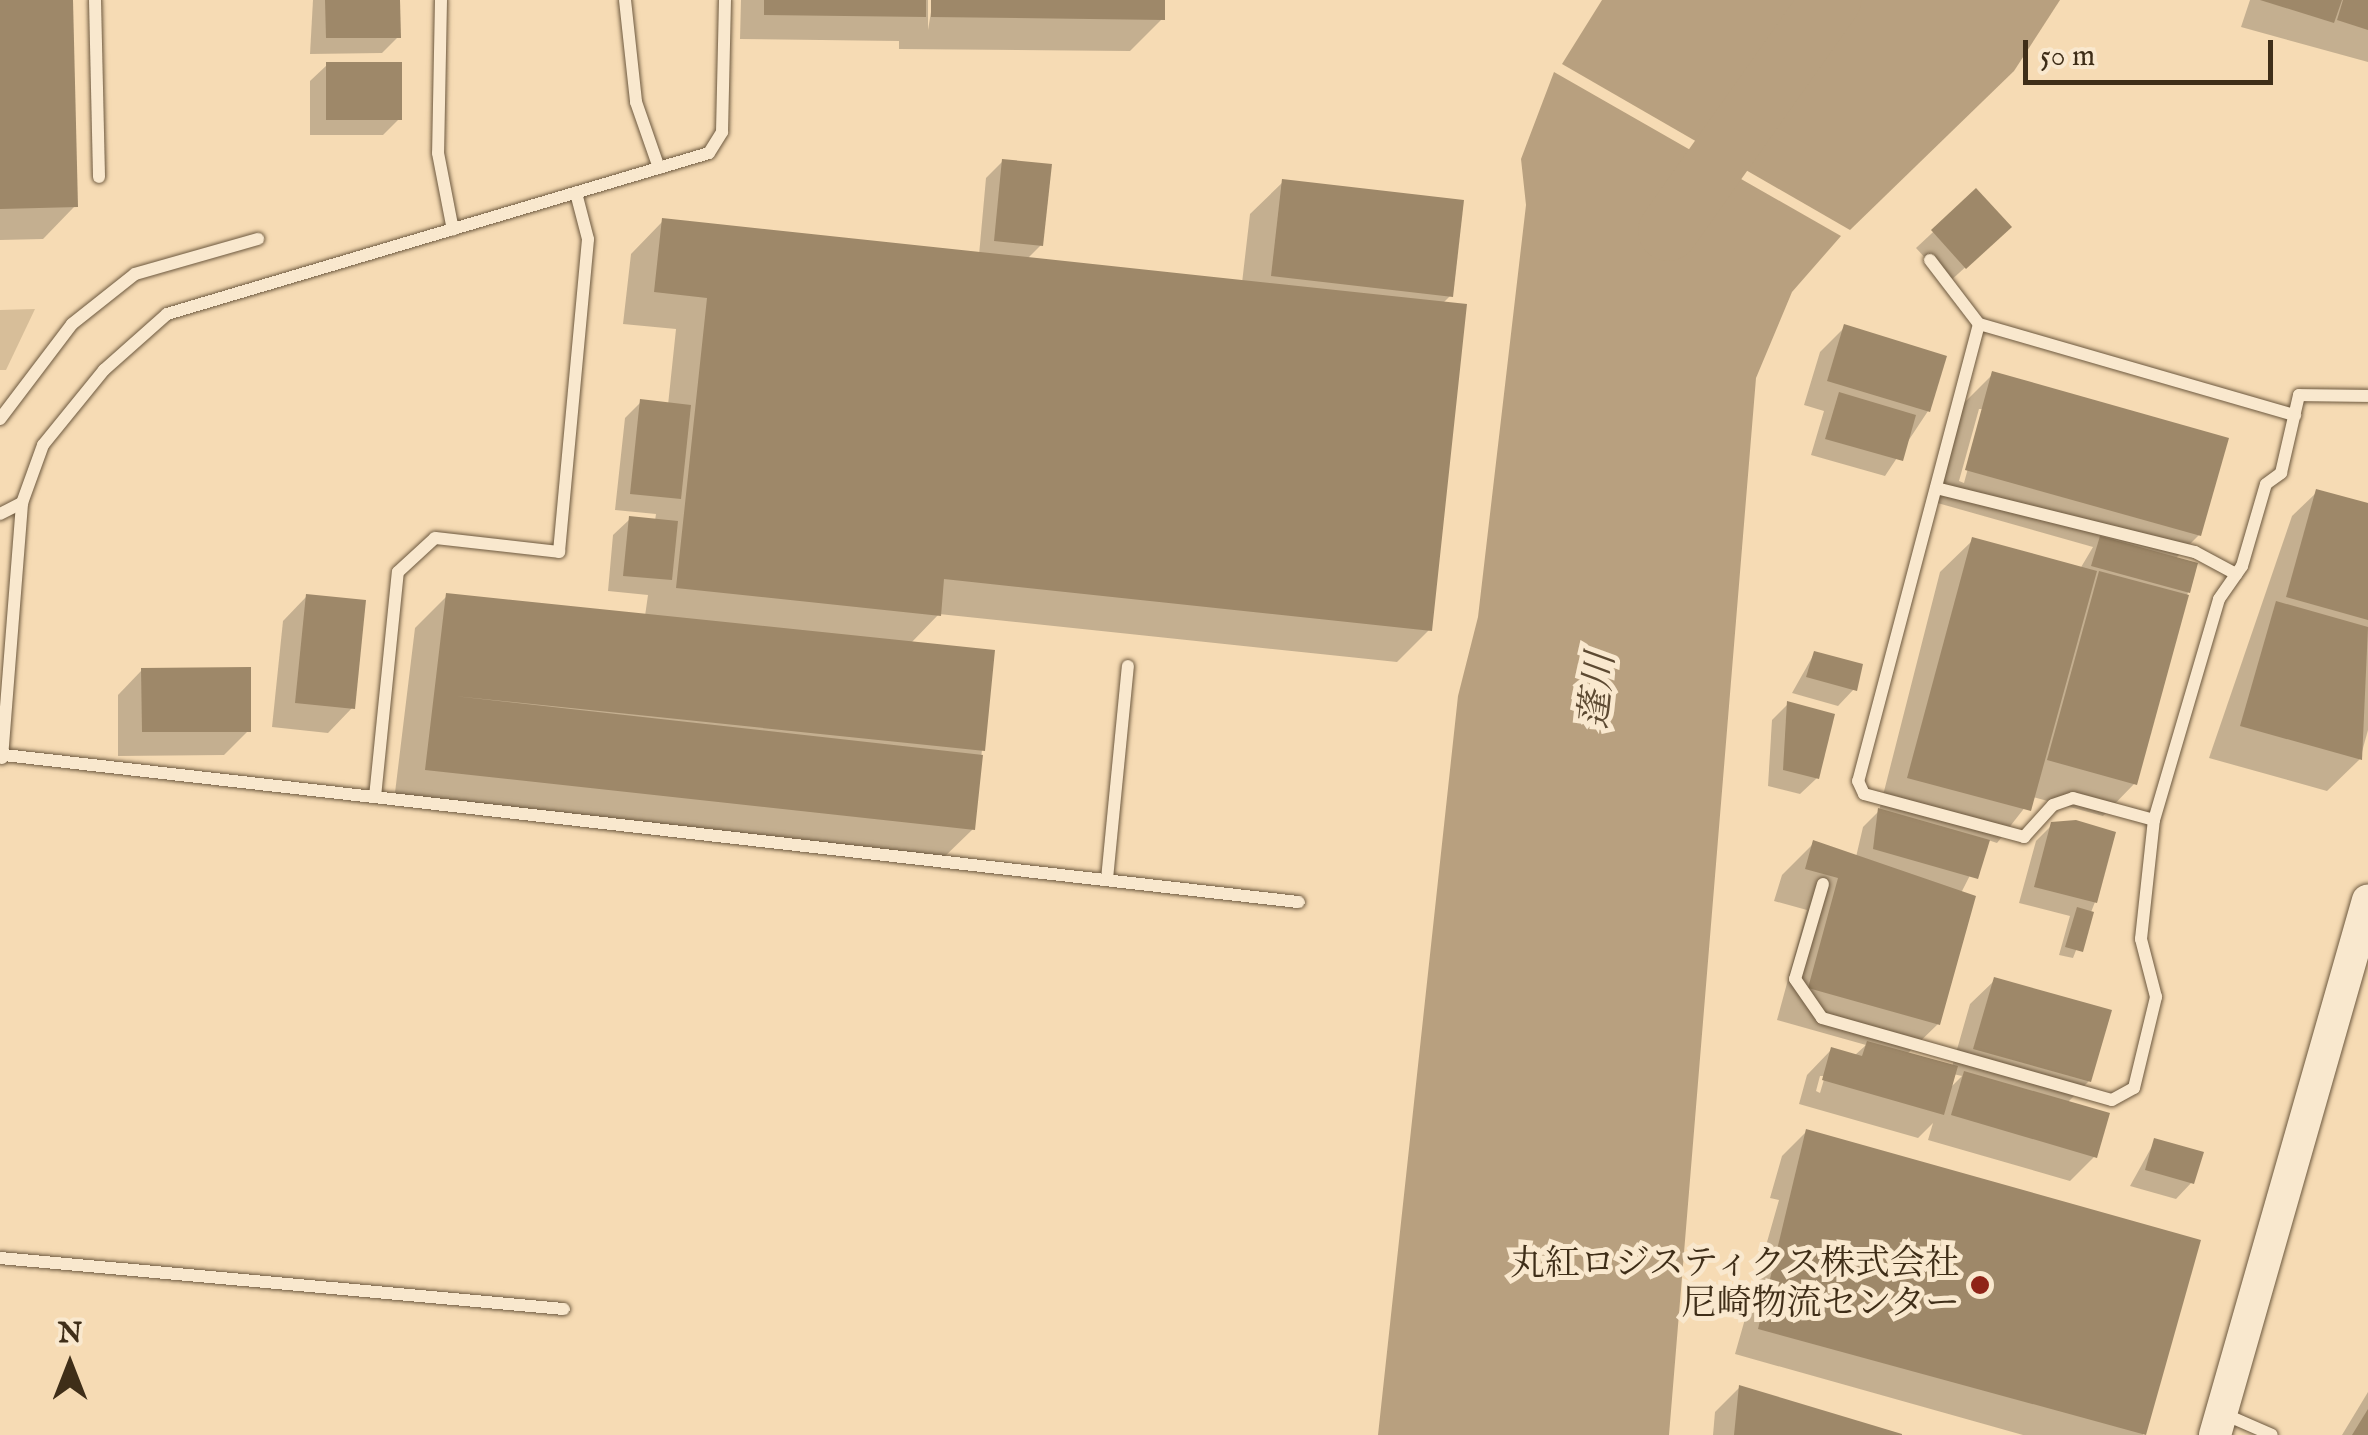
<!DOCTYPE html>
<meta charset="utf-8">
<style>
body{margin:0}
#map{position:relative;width:2368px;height:1435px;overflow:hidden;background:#f6dbb4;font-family:"IM FELL English","Noto Serif JP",serif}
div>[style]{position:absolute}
.green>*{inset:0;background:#d7be99}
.water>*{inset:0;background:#b8a07f}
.shadow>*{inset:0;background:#0003}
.river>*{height:60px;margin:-30px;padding:0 30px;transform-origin:30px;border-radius:30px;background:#b8a07f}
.building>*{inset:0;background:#9e8869}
.roads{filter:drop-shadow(0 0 2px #6d593f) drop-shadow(0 0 2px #6d593f)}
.service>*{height:12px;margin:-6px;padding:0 6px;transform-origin:6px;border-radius:6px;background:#f9e8ce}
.tertiary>*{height:32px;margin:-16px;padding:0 16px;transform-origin:16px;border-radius:16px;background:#f9e8ce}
.dots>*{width:28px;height:28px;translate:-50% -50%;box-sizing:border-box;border:5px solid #f9e8ce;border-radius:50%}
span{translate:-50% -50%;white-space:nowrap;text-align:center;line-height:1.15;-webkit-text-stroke:10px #f9e8ce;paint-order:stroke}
.poi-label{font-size:35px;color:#3f2e18}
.right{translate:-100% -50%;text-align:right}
.water-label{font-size:38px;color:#5d4a32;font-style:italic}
.north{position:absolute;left:20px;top:1315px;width:100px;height:100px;-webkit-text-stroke:8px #f9e8ce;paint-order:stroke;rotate:0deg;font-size:28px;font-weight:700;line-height:40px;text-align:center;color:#3f2e18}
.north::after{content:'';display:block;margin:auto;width:35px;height:45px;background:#3f2e18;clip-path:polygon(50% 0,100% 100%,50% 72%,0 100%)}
.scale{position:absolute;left:2023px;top:40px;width:250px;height:45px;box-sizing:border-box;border:5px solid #3f2e18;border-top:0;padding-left:12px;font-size:30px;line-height:35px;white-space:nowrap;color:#3f2e18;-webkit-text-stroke:8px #f9e8ce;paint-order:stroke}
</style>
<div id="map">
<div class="green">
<div style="clip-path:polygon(35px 309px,6px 370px,0 370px,0 310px)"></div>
</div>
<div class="water">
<div style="clip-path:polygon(1602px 0,2060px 0,2014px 71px,1850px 230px,1562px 64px)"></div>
<div style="clip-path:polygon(1554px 72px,1841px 236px,1792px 292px,1756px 378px,1669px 1435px,1378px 1435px,1458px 696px,1478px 617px,1526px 205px,1521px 159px)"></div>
</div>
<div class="shadow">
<div style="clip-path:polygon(0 0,71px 0,75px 206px,43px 239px,0 240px)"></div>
<div style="clip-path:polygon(313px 0,398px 0,398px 37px,382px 53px,310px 54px)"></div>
<div style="clip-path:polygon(741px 0,928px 0,928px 30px,933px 0,1163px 0,1163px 18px,1130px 51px,899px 49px,899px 41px,740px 39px)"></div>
<div style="clip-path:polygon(2250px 0,2368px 0,2368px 62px,2241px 27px)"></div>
<div style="clip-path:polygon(327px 65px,399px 119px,383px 135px,310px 135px,310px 81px)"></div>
<div style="clip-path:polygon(1003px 161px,1041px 245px,1026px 260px,1242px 283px,1250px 214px,1283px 182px,1451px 295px,1442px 304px,1429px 630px,1397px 662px,939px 614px,910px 644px,982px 750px,973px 829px,940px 861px,394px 801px,415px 628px,447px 596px,645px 616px,648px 595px,608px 591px,613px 535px,630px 519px,655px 521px,656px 514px,615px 510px,625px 418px,641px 402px,668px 405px,676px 329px,623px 324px,631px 254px,663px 221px,979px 255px,986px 178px)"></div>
<div style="clip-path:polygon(1976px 192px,1992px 243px,1948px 283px,1916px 248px)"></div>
<div style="clip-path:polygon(1845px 327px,1928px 411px,1885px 476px,1811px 455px,1824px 411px,1804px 405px,1820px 352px)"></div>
<div style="clip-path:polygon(evenodd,1993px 374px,2199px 535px,2174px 560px,2188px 592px,2135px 783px,2103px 816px,2033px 797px,1997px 843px,1988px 840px,1961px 893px,1938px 1024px,1907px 1054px,1952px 1067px,1970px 1004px,1995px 980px,2089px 1081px,2067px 1103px,2095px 1156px,2070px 1181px,1928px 1140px,1933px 1123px,1918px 1138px,1799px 1104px,1807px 1075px,1831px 1050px,1854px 1056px,1866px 1045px,1777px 1020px,1807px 910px,1774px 901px,1782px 875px,1814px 843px,1856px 857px,1863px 827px,1879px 811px,1940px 572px,1973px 540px,2080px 569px,2093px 547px,1934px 502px,1961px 406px,1993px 374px,1979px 409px,1984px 409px,1964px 483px,1959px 481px,1979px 409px,1993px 374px,1953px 1074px,1962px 1076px,1949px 1089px,1953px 1074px,1993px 374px,1820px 1076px,1825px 1076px,1820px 1093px,1816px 1091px,1820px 1076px)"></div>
<div style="clip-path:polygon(2317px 492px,2368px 505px,2368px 730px,2360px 759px,2327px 791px,2209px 758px,2292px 516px)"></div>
<div style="clip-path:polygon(307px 596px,352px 708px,328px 733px,272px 727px,283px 621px)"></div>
<div style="clip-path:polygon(1814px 654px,1854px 689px,1838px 706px,1792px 693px)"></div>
<div style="clip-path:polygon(142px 670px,248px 731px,224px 755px,118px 756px,118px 695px)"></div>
<div style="clip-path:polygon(1788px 704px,1817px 778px,1800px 794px,1768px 786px,1772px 720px)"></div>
<div style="clip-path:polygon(2052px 825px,2095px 902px,2073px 958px,2059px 955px,2070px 916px,2019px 903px,2036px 841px)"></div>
<div style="clip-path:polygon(1807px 1131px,2198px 1242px,2143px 1435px,2023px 1435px,1735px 1354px,1779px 1200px,1770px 1198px,1782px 1156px)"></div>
<div style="clip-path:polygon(2155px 1141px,2192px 1182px,2176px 1199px,2130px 1186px)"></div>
<div style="clip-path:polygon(1739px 1388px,1897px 1435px,1713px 1435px,1715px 1412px)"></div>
<div style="clip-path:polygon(2368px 1392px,2368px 1435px,2342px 1435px)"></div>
</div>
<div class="river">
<div style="left:1668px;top:231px;width:283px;rotate:-54.8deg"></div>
</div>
<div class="building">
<div style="clip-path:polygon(0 0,73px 0,78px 207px,0 209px)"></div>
<div style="clip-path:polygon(325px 0,400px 0,401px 38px,326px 38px)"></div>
<div style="clip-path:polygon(764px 0,926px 0,926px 17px,764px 15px)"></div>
<div style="clip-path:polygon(931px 0,1165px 0,1165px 20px,931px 17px)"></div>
<div style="clip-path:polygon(2260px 0,2342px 0,2334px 23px)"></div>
<div style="clip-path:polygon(2343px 0,2368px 0,2368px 30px,2337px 20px)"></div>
<div style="clip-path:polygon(326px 62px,402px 62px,402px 120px,326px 120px)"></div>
<div style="clip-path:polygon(1002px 159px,1052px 164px,1043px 246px,994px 241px)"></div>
<div style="clip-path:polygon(1282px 179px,1464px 200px,1453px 297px,1271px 276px)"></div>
<div style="clip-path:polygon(1976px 188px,2012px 227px,1966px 269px,1931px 230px)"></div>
<div style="clip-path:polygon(662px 218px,1467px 304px,1432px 631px,944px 579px,941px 616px,676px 588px,707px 298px,654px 292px)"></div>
<div style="clip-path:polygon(1844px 324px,1947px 356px,1930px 412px,1827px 381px)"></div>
<div style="clip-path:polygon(1992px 371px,2229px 438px,2201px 536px,1965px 470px)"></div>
<div style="clip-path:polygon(1839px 392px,1916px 415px,1903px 461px,1825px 439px)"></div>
<div style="clip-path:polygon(640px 399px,691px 405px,681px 499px,630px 494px)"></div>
<div style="clip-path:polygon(2316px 489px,2368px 503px,2368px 620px,2286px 597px)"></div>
<div style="clip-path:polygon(629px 516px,678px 521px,672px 580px,623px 576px)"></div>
<div style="clip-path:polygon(2100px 536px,2198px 563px,2190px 593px,2091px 566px)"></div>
<div style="clip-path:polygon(1972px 537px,2097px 571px,2031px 811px,1907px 778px)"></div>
<div style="clip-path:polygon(2099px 571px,2189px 595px,2137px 785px,2047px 760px)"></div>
<div style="clip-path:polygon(446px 593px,995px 650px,985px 751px,454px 696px,983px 755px,975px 830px,425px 770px)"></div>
<div style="clip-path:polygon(306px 594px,366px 600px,355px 709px,295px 703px)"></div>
<div style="clip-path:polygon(2276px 601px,2368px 627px,2362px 760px,2240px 726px)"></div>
<div style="clip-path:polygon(1814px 651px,1863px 664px,1857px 691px,1806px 677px)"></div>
<div style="clip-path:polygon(251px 667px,251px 732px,142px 732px,141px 668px)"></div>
<div style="clip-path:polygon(1787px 701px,1835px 714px,1819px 779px,1783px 770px)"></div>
<div style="clip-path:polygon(1878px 808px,1990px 840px,1978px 879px,1873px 849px)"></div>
<div style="clip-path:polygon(2076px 820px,2116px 832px,2097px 903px,2034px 887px,2051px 822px)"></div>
<div style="clip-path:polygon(1813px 840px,1976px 896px,1940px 1025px,1808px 988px,1838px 878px,1805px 869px)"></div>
<div style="clip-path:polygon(2077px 907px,2094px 912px,2083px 952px,2065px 947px)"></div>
<div style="clip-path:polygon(1994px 977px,2112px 1010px,2091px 1082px,1973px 1049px)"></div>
<div style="clip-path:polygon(1867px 1041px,1958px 1066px,1944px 1115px,1822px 1080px,1831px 1047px,1862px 1056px)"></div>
<div style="clip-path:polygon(1964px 1071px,2110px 1113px,2097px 1158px,1951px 1115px)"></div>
<div style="clip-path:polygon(1806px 1129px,2201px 1240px,2146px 1435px,1758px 1329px)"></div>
<div style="clip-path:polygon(2154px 1138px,2204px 1152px,2194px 1184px,2145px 1170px)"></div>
<div style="clip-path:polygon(1739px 1385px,1902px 1434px,1902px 1435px,1734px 1435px)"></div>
<div style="clip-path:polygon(2368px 1409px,2368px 1435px,2352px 1435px)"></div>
</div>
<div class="roads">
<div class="service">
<div style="left:95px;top:0;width:177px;rotate:88.7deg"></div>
<div style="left:441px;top:0;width:153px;rotate:91.1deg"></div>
<div style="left:438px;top:153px;width:78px;rotate:79deg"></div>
<div style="left:625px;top:0;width:103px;rotate:83.8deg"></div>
<div style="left:636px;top:102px;width:70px;rotate:70.8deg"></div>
<div style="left:1930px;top:260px;width:81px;rotate:52.6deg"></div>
<div style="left:1979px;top:324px;width:329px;rotate:16.1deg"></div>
<div style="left:1979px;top:324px;width:473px;rotate:104.8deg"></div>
<div style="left:1858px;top:781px;width:14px;rotate:65deg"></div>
<div style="left:1864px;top:794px;width:166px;rotate:15deg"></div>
<div style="left:2024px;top:837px;width:43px;rotate:-47.8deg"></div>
<div style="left:2053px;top:805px;width:21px;rotate:-19deg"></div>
<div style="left:2073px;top:798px;width:84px;rotate:15.2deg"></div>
<div style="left:0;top:419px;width:119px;rotate:-52.8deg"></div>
<div style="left:72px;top:324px;width:80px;rotate:-38.4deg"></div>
<div style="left:135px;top:274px;width:128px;rotate:-15.9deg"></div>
<div style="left:1936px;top:488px;width:267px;rotate:13.9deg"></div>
<div style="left:2195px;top:552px;width:47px;rotate:28.2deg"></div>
<div style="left:0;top:514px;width:25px;rotate:-27deg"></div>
<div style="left:4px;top:755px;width:1303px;rotate:6.48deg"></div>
<div style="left:2px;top:758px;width:256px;rotate:-85.5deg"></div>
<div style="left:22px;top:503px;width:62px;rotate:-70.1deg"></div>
<div style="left:43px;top:445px;width:97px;rotate:-50.9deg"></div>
<div style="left:104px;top:370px;width:84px;rotate:-41.6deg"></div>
<div style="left:167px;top:314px;width:565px;rotate:-16.54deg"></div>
<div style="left:709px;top:153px;width:25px;rotate:-58deg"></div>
<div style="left:722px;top:132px;width:132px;rotate:-88.7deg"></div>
<div style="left:375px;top:797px;width:226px;rotate:-84.2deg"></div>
<div style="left:398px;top:572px;width:50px;rotate:-42.6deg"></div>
<div style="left:435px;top:538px;width:125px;rotate:6.4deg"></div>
<div style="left:559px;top:552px;width:314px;rotate:-84.7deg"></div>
<div style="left:588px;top:239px;width:48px;rotate:-104.6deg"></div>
<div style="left:1107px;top:879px;width:214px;rotate:-84.4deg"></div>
<div style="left:1823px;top:884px;width:99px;rotate:106.4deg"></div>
<div style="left:1795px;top:979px;width:47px;rotate:55.3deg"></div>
<div style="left:1822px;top:1018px;width:301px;rotate:15.8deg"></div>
<div style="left:2112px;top:1100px;width:25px;rotate:-29deg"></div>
<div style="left:2134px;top:1088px;width:94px;rotate:-76.4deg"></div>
<div style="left:2156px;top:997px;width:60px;rotate:-104.5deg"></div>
<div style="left:2141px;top:939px;width:120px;rotate:-83.8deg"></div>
<div style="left:2154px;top:820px;width:230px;rotate:-73.6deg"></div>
<div style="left:2219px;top:599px;width:40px;rotate:-55.1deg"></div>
<div style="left:2242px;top:566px;width:85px;rotate:-73.7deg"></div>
<div style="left:2266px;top:484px;width:19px;rotate:-36deg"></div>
<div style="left:2281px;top:473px;width:80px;rotate:-77deg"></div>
<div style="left:2299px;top:395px;width:69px;rotate:0.8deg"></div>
<div style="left:0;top:1258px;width:566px;rotate:5.17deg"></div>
<div style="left:2224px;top:1414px;width:52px;rotate:23.6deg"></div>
</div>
<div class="tertiary">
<div style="left:2215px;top:1435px;width:556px;rotate:-74.04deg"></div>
</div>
</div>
<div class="dots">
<div style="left:1980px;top:1285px;background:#8f2418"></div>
</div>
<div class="poi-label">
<span class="right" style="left:1960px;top:1285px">丸紅ロジスティクス株式会社<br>尼崎物流センター</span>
</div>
<div class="water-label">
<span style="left:1600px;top:691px;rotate:-84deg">蓬川</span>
</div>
<div class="north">N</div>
<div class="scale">50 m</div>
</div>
